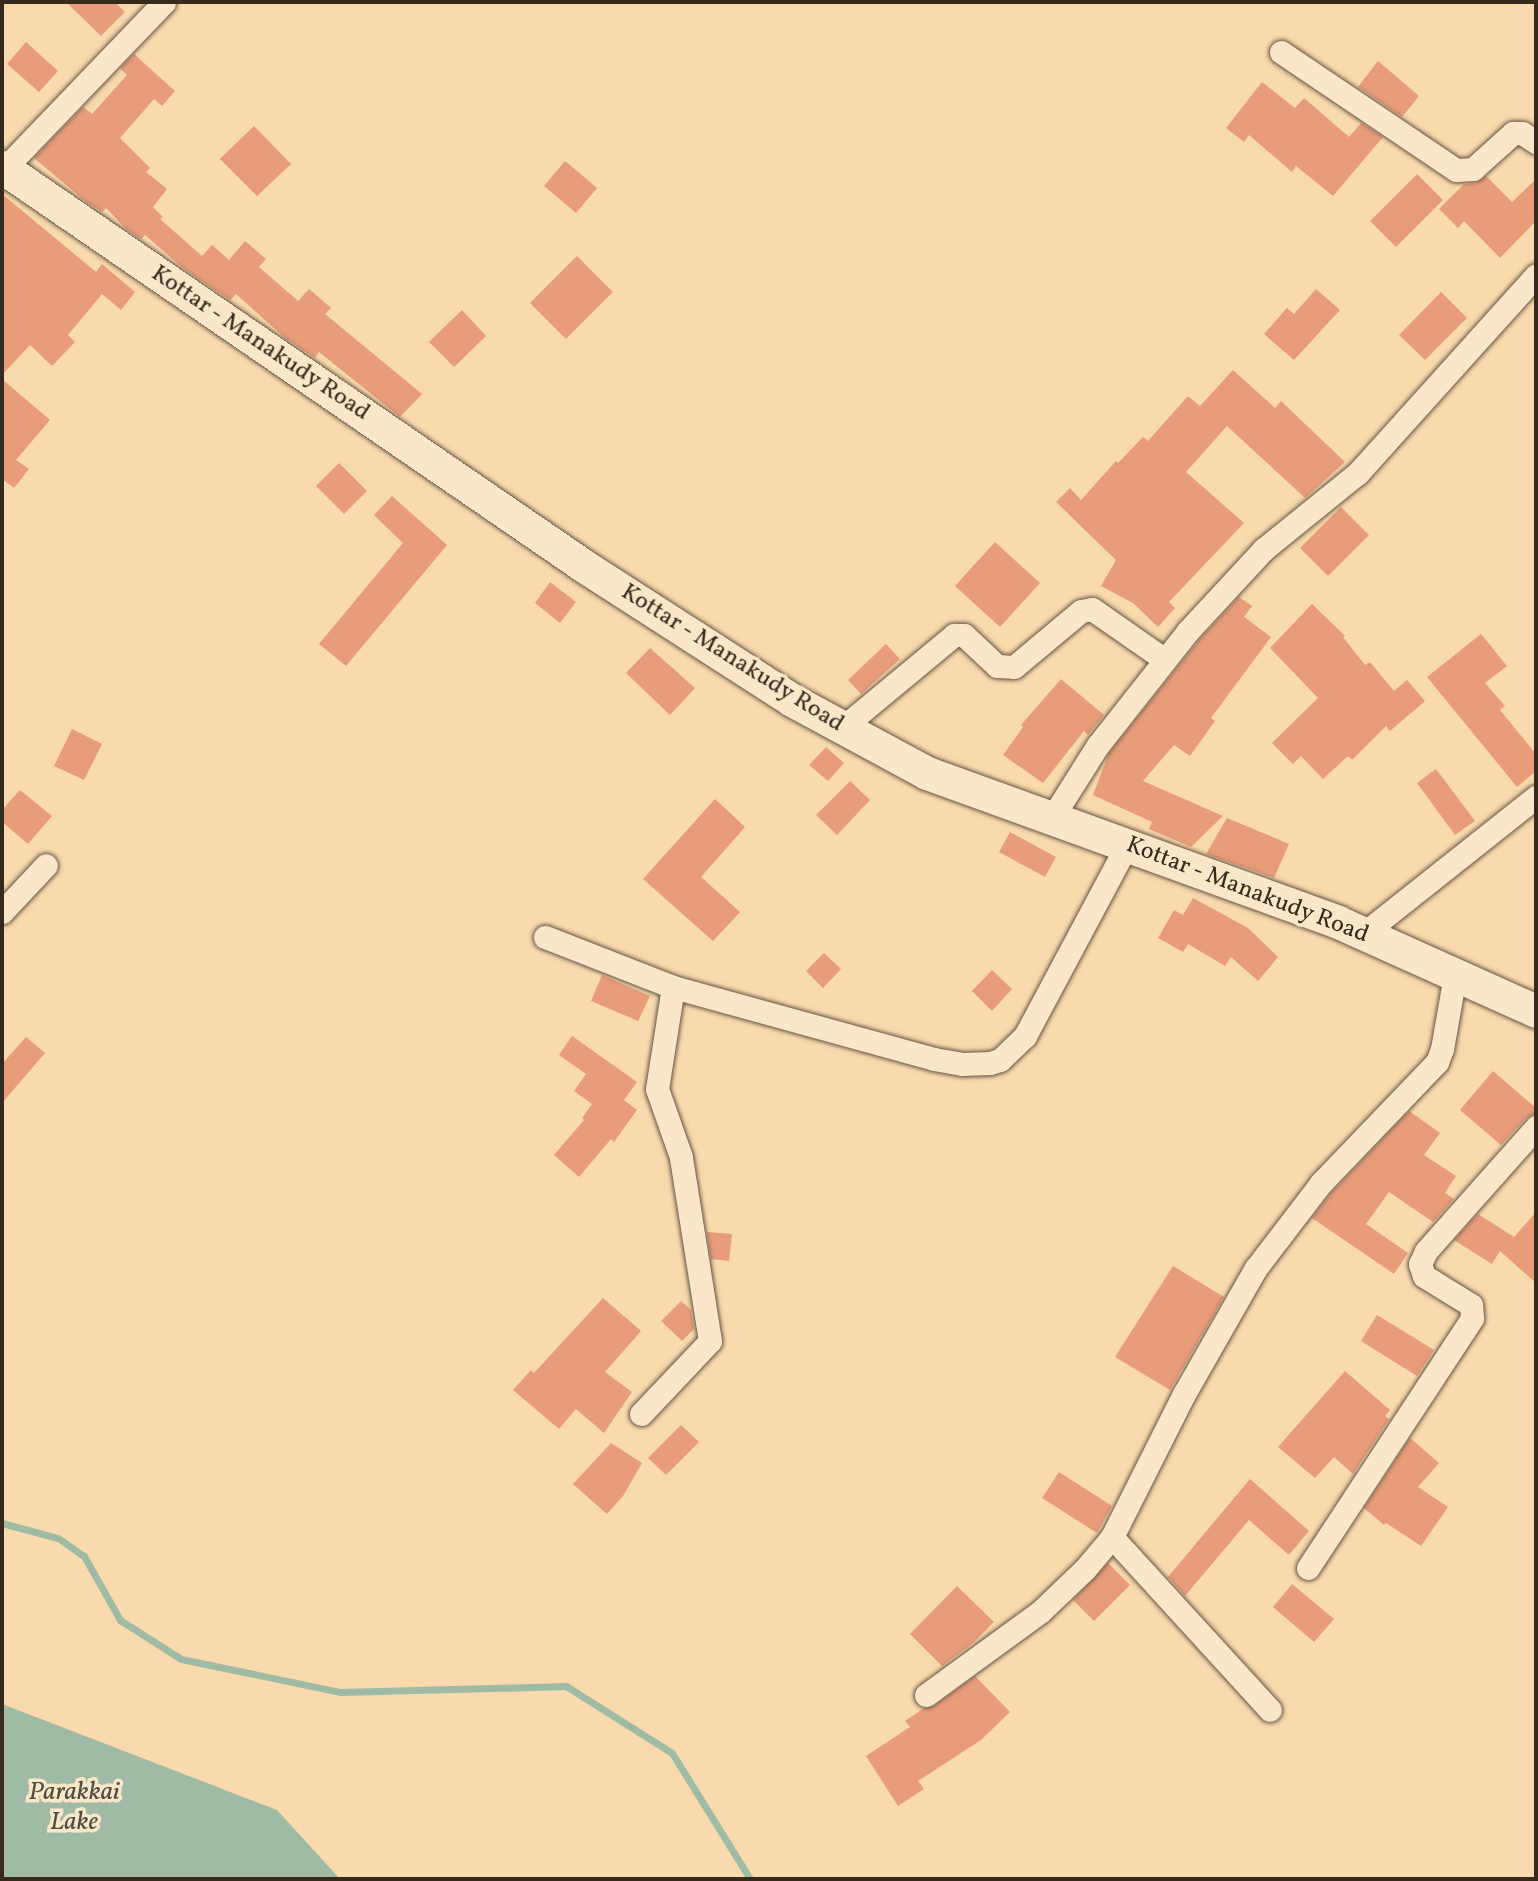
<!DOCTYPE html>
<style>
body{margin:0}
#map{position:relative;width:1538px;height:1881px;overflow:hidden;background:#f8daac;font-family:Vollkorn,serif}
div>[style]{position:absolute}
.water>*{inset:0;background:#9fbba5}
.stream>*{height:7px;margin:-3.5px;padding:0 3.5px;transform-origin:3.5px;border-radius:3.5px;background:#9fbba5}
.building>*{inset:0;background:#e89c7a}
.roads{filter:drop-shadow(0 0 2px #665542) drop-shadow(0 0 2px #665542)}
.street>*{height:23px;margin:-11.5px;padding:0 11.5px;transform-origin:11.5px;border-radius:11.5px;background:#fae7c9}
.secondary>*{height:33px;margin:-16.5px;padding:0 16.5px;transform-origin:16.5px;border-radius:16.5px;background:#fae7c9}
span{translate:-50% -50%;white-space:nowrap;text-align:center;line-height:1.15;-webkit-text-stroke:7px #fae7c9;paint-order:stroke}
.street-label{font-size:24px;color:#36291e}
.water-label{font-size:26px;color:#504e40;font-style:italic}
.frame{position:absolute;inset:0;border:4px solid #36291e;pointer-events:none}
</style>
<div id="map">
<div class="water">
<div style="clip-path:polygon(2px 1704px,277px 1810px,340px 1879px,2px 1879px)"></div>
</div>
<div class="stream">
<div style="left:2px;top:1523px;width:58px;rotate:15deg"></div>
<div style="left:58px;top:1538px;width:32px;rotate:35deg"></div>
<div style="left:84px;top:1556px;width:73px;rotate:60.6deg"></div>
<div style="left:120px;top:1620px;width:72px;rotate:32.6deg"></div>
<div style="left:181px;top:1659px;width:163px;rotate:11.7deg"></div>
<div style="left:341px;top:1692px;width:225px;rotate:-1.5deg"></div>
<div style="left:566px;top:1686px;width:125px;rotate:32.3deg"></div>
<div style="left:672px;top:1753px;width:148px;rotate:58.2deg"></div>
</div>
<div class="building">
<div style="clip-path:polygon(66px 2px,115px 2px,125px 12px,101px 36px)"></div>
<div style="clip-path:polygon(26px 42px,58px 71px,39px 92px,7px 64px)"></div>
<div style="clip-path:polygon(134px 54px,175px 91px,162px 106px,154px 99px,120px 138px,150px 168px,146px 172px,167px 189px,153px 207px,163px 217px,160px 219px,202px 256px,212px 245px,229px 260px,245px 241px,266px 259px,259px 267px,298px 301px,309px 289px,331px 308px,325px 314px,422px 394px,400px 417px,319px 352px,315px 358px,285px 338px,236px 294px,230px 300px,183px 268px,145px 235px,141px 239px,126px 229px,106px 208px,102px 212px,85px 201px,34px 158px,83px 107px,92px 114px,127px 75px,120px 68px)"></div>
<div style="clip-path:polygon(1378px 61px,1419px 96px,1402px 117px,1358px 87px)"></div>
<div style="clip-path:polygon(1262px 82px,1295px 108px,1304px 98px,1349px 137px,1361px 123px,1383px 137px,1333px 196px,1296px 166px,1292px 172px,1249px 135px,1244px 142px,1226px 128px)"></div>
<div style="clip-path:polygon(254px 126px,291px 164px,257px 196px,220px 159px)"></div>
<div style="clip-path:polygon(565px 161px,597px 188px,576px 213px,544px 186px)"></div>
<div style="clip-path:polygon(1417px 174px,1443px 200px,1396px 247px,1370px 221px)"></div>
<div style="clip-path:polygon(1486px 176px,1512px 202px,1536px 179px,1536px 221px,1500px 258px,1464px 221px,1458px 228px,1439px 209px,1464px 184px,1475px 183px)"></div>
<div style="clip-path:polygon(2px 194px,96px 272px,102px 264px,135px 292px,121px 310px,102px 294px,68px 335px,75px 342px,52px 366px,30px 345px,2px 375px)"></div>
<div style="clip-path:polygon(577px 256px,613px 292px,566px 339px,530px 303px)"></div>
<div style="clip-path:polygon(1316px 289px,1340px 310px,1294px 360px,1264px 334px,1287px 308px,1294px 314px)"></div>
<div style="clip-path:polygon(1441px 292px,1467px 318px,1425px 360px,1399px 335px)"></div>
<div style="clip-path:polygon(462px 310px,486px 336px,454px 367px,429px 342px)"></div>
<div style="clip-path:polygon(1233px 370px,1275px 408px,1281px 401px,1345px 462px,1305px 498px,1227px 426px,1186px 472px,1244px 523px,1169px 602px,1175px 608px,1158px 627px,1133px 603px,1101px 586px,1116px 560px,1056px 502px,1070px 488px,1081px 500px,1116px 461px,1118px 463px,1143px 437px,1148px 441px,1188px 396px,1200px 406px)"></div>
<div style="clip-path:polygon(2px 379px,50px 420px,16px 460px,29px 469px,14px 488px,2px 479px)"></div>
<div style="clip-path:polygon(339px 463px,367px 491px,344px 514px,316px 486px)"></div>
<div style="clip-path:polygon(392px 496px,447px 545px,346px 666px,319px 644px,403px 543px,374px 515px)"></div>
<div style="clip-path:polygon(1341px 507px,1369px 535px,1328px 576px,1300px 548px)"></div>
<div style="clip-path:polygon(995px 542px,1040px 583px,1000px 627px,955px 586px)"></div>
<div style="clip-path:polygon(550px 582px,576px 602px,560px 623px,535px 603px)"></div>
<div style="clip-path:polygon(1239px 597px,1252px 606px,1244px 617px,1271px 637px,1211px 718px,1215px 721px,1190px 756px,1174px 745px,1143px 781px,1223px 816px,1191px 847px,1149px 829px,1152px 822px,1093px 795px,1109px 753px,1200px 639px)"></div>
<div style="clip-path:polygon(1312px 604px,1345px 636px,1343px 637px,1365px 665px,1370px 662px,1394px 691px,1407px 680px,1425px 701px,1390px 731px,1386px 726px,1352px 760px,1348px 756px,1323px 779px,1301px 756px,1293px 764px,1272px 743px,1318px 698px,1270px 648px)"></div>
<div style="clip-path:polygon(1481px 634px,1507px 666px,1485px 683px,1505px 706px,1500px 710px,1536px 754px,1536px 771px,1517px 787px,1427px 677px)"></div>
<div style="clip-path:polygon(886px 644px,900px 659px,861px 694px,848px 680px)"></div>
<div style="clip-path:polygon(650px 648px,695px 688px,670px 715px,626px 673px)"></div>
<div style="clip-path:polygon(1061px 679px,1104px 715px,1088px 735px,1084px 731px,1043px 783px,1003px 755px,1023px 727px,1021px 725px)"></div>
<div style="clip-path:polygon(72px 729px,102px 744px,84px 780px,54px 766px)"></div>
<div style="clip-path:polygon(826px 747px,844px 763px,828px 781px,809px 765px)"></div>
<div style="clip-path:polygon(1436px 769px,1475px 821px,1455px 835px,1417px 783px)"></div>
<div style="clip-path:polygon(850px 781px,870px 800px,837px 835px,816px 815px)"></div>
<div style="clip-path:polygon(20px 790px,52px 816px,28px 844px,2px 822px,2px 810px)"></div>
<div style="clip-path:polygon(715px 799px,745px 827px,701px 877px,740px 912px,713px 941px,643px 879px)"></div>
<div style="clip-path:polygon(1227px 818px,1289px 844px,1274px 878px,1206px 854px)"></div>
<div style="clip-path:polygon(1010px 832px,1056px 857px,1045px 877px,999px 852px)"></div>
<div style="clip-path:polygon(1193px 898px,1248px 928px,1278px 957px,1258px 981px,1231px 957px,1225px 966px,1188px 944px,1183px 952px,1158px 938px,1174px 910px,1183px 915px)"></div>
<div style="clip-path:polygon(824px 953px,841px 969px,823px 988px,806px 971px)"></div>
<div style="clip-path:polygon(992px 970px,1012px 989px,992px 1011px,972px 991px)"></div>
<div style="clip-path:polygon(602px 975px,650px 996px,638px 1021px,591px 1001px)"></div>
<div style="clip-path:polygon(572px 1036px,637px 1082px,624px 1100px,637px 1110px,614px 1142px,611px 1139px,579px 1177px,554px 1155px,584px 1120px,582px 1118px,592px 1104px,574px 1091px,586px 1074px,559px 1055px)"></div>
<div style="clip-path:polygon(26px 1037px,45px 1053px,2px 1103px,2px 1064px)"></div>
<div style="clip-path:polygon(1493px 1071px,1536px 1108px,1536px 1113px,1526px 1118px,1501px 1145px,1460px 1110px)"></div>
<div style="clip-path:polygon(1409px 1111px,1440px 1133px,1424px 1155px,1456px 1176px,1445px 1193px,1454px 1199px,1433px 1222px,1389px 1192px,1366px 1224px,1408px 1253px,1394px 1274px,1312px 1218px,1332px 1192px)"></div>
<div style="clip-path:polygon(1536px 1212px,1536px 1283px,1500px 1251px,1492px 1264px,1454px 1240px,1478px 1214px,1514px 1237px)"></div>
<div style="clip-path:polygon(707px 1232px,732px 1234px,729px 1261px,711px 1259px)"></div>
<div style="clip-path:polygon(1173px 1266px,1224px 1297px,1170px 1390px,1115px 1357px)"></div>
<div style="clip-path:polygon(603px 1298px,641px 1331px,605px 1372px,632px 1392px,604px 1433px,576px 1409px,559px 1429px,513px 1390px,531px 1370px,534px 1373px)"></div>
<div style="clip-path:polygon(681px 1301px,691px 1310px,694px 1329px,682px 1341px,661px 1321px)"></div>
<div style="clip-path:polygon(1377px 1315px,1434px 1350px,1417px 1376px,1361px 1341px)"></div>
<div style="clip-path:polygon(1345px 1371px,1390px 1410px,1385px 1416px,1389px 1419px,1353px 1474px,1334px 1457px,1315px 1478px,1278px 1447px)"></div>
<div style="clip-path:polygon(681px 1425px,699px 1442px,666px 1475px,648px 1458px)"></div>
<div style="clip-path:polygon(1410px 1438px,1439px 1463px,1418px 1487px,1448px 1507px,1421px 1546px,1386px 1523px,1384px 1525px,1364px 1508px)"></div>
<div style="clip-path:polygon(611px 1443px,642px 1463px,623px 1496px,607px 1514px,573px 1484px)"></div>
<div style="clip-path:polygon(1059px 1472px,1112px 1506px,1097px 1533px,1042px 1498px)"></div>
<div style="clip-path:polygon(1250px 1479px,1309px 1531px,1289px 1555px,1249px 1520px,1185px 1596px,1168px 1577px)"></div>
<div style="clip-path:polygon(1108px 1563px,1130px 1585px,1094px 1621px,1073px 1600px)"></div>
<div style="clip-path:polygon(1292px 1584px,1334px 1619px,1314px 1642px,1273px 1607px)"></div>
<div style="clip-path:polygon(957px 1586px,994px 1622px,973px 1643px,942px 1666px,910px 1634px)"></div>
<div style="clip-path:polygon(975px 1676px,1010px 1712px,981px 1740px,918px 1781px,924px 1789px,898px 1806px,866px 1756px,910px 1727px,905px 1721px,924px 1708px,934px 1706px)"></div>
</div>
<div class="roads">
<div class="street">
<div style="left:1281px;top:52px;width:211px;rotate:34deg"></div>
<div style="left:1456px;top:170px;width:17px;rotate:-3deg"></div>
<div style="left:1473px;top:169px;width:54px;rotate:-42deg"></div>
<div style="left:1513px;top:133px;width:9px"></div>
<div style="left:1522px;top:133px;width:17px;rotate:33deg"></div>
<div style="left:4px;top:169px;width:231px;rotate:-46.2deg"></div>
<div style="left:842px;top:728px;width:146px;rotate:-39.7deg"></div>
<div style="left:954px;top:635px;width:10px"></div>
<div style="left:964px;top:635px;width:45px;rotate:43.2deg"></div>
<div style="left:997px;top:666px;width:17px;rotate:3deg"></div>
<div style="left:1014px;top:667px;width:87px;rotate:-39.9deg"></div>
<div style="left:1081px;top:611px;width:11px;rotate:-10deg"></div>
<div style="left:1092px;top:609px;width:89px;rotate:34.9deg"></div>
<div style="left:1052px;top:818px;width:86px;rotate:-57.8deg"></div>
<div style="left:1098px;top:745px;width:145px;rotate:-51.7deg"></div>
<div style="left:1188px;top:631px;width:112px;rotate:-47.2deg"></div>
<div style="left:1264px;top:549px;width:121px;rotate:-39deg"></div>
<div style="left:1358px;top:473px;width:266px;rotate:-48deg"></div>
<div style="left:2px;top:912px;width:64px;rotate:-46.9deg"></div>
<div style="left:1363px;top:934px;width:221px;rotate:-38.4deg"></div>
<div style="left:545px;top:937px;width:137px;rotate:21.3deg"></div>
<div style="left:673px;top:987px;width:271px;rotate:15.4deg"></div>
<div style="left:934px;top:1059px;width:28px;rotate:10deg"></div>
<div style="left:962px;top:1064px;width:28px;rotate:-2deg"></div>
<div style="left:990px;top:1063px;width:10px;rotate:-17deg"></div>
<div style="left:1000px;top:1060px;width:35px;rotate:-44deg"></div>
<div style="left:1025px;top:1036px;width:217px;rotate:-61.9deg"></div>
<div style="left:641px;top:1414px;width:100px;rotate:-46.6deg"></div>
<div style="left:710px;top:1341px;width:186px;rotate:-99deg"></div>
<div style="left:681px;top:1157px;width:72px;rotate:-109.4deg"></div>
<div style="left:657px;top:1089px;width:103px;rotate:-81.1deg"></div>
<div style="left:1112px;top:1537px;width:234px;rotate:47.6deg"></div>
<div style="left:1308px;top:1568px;width:299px;rotate:-56.7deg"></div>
<div style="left:1472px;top:1318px;width:13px;rotate:-94deg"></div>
<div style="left:1471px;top:1305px;width:55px;rotate:-148.3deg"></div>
<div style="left:1424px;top:1276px;width:13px;rotate:-108deg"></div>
<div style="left:1420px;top:1264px;width:14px;rotate:-65deg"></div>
<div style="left:1426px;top:1251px;width:166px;rotate:-48.4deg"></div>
<div style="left:926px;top:1695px;width:141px;rotate:-36.1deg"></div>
<div style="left:1040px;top:1612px;width:62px;rotate:-43.7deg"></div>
<div style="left:1085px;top:1569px;width:42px;rotate:-49.8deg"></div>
<div style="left:1112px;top:1537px;width:160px;rotate:-63.3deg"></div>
<div style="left:1184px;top:1394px;width:145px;rotate:-60.3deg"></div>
<div style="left:1256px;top:1268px;width:107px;rotate:-52.6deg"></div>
<div style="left:1321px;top:1183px;width:168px;rotate:-46.2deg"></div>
<div style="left:1437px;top:1062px;width:14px;rotate:-69deg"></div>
<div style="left:1442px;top:1049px;width:75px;rotate:-80deg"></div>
</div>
<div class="secondary">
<div style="left:2px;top:167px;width:706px;rotate:34.43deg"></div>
<div style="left:584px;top:566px;width:247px;rotate:32.8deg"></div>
<div style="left:792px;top:700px;width:153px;rotate:28.4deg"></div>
<div style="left:927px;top:773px;width:437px;rotate:19.9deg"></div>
<div style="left:1338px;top:922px;width:217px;rotate:24.2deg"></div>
</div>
</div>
<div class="street-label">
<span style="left:260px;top:344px;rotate:34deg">Kottar - Manakudy Road</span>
<span style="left:732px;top:659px;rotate:32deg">Kottar - Manakudy Road</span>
<span style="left:1247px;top:891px;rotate:21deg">Kottar - Manakudy Road</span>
</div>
<div class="water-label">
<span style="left:74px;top:1808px">Parakkai<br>Lake</span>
</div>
<div class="frame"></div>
</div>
